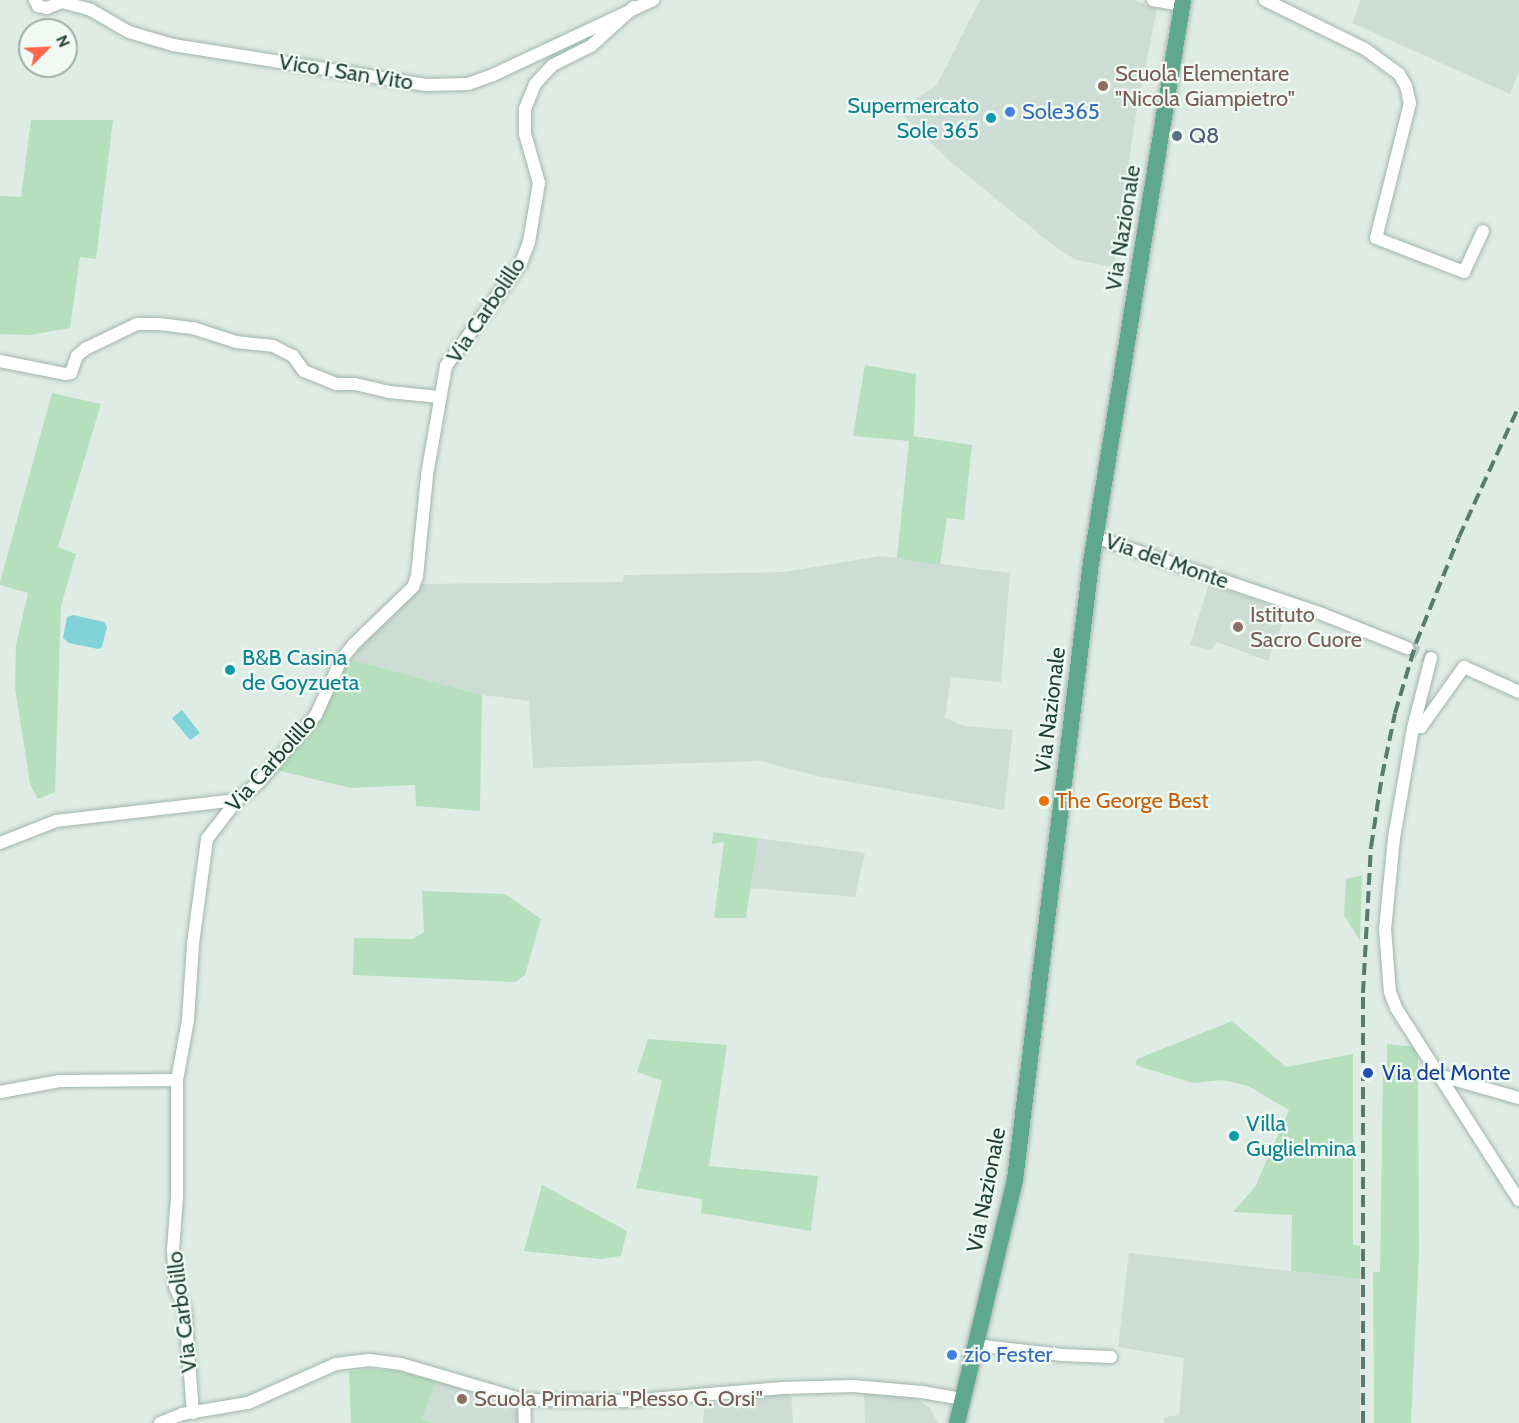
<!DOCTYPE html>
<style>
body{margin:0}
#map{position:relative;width:1519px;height:1423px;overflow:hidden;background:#dfece5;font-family:Cabin,sans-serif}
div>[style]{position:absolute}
.built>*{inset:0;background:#cddcd4}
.green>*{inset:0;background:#b6e0bd}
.water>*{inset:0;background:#81d3d8}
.minor-tunnel>*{height:12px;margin-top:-6px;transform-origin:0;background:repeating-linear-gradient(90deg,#b8c9c1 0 12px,transparent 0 18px)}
.roads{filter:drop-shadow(0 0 2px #a1b5ac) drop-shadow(0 0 2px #a1b5ac)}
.minor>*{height:12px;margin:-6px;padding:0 6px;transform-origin:6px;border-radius:6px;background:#fff}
.major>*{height:16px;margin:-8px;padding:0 8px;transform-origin:8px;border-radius:8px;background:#5fa78e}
.rail>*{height:4px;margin-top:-2px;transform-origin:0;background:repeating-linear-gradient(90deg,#587b6e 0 12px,transparent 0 18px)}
.dots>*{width:16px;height:16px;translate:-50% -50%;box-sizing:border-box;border:3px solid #f0f9f4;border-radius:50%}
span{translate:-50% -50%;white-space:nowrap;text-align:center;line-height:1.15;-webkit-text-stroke:4.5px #f0f9f4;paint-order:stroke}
.street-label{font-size:22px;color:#1e3f33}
.education-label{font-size:22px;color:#785e54}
.left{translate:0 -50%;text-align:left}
.culture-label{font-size:22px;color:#0d838f}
.right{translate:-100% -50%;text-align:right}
.shop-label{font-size:22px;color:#366cbe}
.service-label{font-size:22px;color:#4e5e75}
.food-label{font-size:22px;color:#c56008}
.transit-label{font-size:22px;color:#164399}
.north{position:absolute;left:18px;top:18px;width:60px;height:60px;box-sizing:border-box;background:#f0f9f4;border:2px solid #9cafa7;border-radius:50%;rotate:66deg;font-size:16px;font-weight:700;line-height:24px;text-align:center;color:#1e3f33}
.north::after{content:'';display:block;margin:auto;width:21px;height:27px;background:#ff664b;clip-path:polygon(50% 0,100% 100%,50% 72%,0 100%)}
</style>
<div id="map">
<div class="built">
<div style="clip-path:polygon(980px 0,1134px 0,1157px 9px,1135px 120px,1114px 267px,1076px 260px,1054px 246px,951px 162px,898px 111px,937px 85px)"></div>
<div style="clip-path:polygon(1361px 0,1519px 0,1519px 71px,1510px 94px,1352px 23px)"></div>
<div style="clip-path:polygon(881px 556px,1010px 573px,1001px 682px,951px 677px,945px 718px,964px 726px,1013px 730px,1004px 810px,817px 776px,761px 761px,533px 768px,529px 701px,482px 695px,345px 658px,420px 584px,623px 582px,624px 575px,785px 572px)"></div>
<div style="clip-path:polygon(1209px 583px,1287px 611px,1268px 661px,1217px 642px,1211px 650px,1190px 645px)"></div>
<div style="clip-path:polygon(758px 838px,865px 853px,855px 897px,749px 888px)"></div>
<div style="clip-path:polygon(1129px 1253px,1360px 1279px,1360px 1423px,1164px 1423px,1164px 1417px,1179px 1415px,1184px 1358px,1118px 1347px)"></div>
<div style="clip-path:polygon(436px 1381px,518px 1407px,518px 1423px,434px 1423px,422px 1419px)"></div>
<div style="clip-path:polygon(864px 1391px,914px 1397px,930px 1408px,938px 1423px,865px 1423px)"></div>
<div style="clip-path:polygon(791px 1393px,793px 1423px,703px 1423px,705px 1404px)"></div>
</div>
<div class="green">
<div style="clip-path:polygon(31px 120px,113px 120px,96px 259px,80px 257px,70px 328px,30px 335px,0 334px,0 196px,21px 197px)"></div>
<div style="clip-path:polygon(865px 365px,916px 374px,914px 436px,972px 445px,964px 520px,947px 518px,940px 565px,897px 558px,909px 441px,853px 436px)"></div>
<div style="clip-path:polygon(52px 393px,101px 404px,58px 547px,76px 554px,61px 606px,55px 792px,38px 799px,30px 784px,15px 687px,16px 645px,28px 593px,0 585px,0 582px)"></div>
<div style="clip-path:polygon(345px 658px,482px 695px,480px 811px,416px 806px,415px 785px,350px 788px,273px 769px,315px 721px)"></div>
<div style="clip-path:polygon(713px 832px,758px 838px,746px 918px,714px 918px,724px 842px,712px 844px)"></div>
<div style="clip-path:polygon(1362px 875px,1360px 941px,1344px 915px,1346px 879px)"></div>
<div style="clip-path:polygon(422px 891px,505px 894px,541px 919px,525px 975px,515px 982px,353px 975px,354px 938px,413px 939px,424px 932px)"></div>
<div style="clip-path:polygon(1232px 1021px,1286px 1067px,1353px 1054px,1353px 1245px,1360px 1246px,1360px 1279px,1291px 1271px,1292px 1215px,1233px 1212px,1255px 1187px,1289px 1110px,1248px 1086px,1222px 1080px,1193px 1083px,1135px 1065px,1137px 1059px)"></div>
<div style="clip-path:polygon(648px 1039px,727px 1045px,709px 1166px,818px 1176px,811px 1231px,701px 1213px,702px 1199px,636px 1188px,662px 1081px,637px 1072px)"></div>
<div style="clip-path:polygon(1387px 1044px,1414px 1047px,1418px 1055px,1419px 1253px,1411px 1423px,1374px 1423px,1373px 1272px,1380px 1272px,1383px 1068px,1387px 1065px)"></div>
<div style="clip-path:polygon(542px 1185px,627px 1231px,621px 1256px,601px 1259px,524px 1251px)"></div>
<div style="clip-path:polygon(369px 1369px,398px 1371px,436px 1381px,422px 1419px,433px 1423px,351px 1423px,349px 1372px)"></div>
</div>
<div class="water">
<div style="clip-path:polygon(73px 615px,104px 622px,107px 627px,102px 647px,98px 649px,69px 643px,63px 638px,67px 617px)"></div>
<div style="clip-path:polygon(182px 710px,200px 733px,190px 740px,172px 718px)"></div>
</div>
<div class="minor-tunnel">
<div style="left:1407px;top:648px;width:26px;rotate:23deg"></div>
</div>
<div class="roads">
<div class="minor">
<div style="left:35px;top:0;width:7px;rotate:63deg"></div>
<div style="left:38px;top:6px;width:9px;rotate:13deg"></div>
<div style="left:47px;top:8px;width:16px;rotate:-22deg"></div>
<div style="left:62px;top:2px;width:30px;rotate:15deg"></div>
<div style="left:91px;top:10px;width:44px;rotate:30.1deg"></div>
<div style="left:129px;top:32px;width:46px;rotate:16.5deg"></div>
<div style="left:173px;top:45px;width:256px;rotate:9deg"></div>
<div style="left:426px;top:85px;width:42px;rotate:-1.4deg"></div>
<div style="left:468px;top:84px;width:27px;rotate:-20deg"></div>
<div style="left:493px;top:75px;width:177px;rotate:-25.1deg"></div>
<div style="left:1153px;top:0;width:29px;rotate:10deg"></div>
<div style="left:1265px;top:0;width:111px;rotate:26.1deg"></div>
<div style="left:1365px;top:49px;width:42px;rotate:36.3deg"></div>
<div style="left:1399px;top:74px;width:14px;rotate:60deg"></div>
<div style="left:1406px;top:86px;width:17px;rotate:77deg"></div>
<div style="left:1410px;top:103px;width:139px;rotate:104.1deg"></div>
<div style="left:1376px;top:238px;width:94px;rotate:21.1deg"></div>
<div style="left:1464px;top:272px;width:45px;rotate:-65.1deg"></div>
<div style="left:0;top:361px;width:66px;rotate:11.3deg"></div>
<div style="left:65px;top:374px;width:6px;rotate:-9deg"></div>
<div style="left:71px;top:373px;width:18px;rotate:-71deg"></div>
<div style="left:77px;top:356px;width:11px;rotate:-41deg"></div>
<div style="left:85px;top:349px;width:58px;rotate:-25.7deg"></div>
<div style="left:137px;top:324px;width:22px"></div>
<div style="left:159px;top:324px;width:34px;rotate:7deg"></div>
<div style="left:193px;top:328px;width:45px;rotate:18deg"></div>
<div style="left:236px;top:342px;width:37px;rotate:6deg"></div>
<div style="left:273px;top:346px;width:22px;rotate:27deg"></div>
<div style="left:293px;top:356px;width:19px;rotate:54deg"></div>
<div style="left:304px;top:371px;width:35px;rotate:22deg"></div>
<div style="left:337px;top:384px;width:18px"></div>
<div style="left:355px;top:384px;width:35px;rotate:13deg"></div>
<div style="left:389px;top:392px;width:51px;rotate:5.6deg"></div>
<div style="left:1095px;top:537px;width:240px;rotate:18.7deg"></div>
<div style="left:1322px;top:614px;width:92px;rotate:21.8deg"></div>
<div style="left:1431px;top:658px;width:72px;rotate:104.4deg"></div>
<div style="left:1413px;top:728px;width:112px;rotate:99.8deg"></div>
<div style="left:1394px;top:838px;width:91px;rotate:95.6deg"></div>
<div style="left:1385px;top:929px;width:63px;rotate:85.5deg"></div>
<div style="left:1390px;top:992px;width:17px;rotate:69deg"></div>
<div style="left:1396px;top:1008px;width:228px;rotate:57.4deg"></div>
<div style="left:1413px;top:728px;width:8px;rotate:-7deg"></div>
<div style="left:1421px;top:727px;width:74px;rotate:-54.4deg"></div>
<div style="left:1464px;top:667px;width:60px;rotate:24.4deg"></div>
<div style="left:0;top:843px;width:60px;rotate:-21.4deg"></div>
<div style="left:56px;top:821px;width:182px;rotate:-6.6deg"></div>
<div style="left:1438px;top:1075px;width:84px;rotate:15.9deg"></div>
<div style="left:0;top:1092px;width:61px;rotate:-10.4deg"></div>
<div style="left:60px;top:1081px;width:117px;rotate:-0.5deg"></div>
<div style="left:974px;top:1345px;width:89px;rotate:6.5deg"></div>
<div style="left:1062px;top:1355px;width:49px;rotate:2.3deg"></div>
<div style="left:524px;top:1400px;width:23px;rotate:88deg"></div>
<div style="left:193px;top:1413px;width:104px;rotate:-94.4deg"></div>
<div style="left:185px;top:1309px;width:24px;rotate:-114deg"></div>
<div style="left:175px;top:1287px;width:37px;rotate:-93deg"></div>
<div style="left:173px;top:1250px;width:53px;rotate:-85.7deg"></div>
<div style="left:177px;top:1197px;width:117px;rotate:-90deg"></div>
<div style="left:177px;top:1080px;width:61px;rotate:-79.6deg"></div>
<div style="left:188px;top:1020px;width:76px;rotate:-86.2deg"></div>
<div style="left:193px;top:944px;width:106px;rotate:-82.4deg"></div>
<div style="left:207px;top:839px;width:49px;rotate:-52.4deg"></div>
<div style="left:237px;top:800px;width:28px;rotate:-39deg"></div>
<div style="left:259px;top:782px;width:88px;rotate:-49.6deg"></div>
<div style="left:316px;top:715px;width:60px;rotate:-65.6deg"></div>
<div style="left:341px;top:660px;width:21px;rotate:-51deg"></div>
<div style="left:354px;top:644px;width:82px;rotate:-44deg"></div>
<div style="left:413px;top:587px;width:12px;rotate:-70deg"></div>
<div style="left:417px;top:576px;width:101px;rotate:-84.3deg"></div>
<div style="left:427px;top:475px;width:111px;rotate:-80.1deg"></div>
<div style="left:446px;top:366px;width:127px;rotate:-53.9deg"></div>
<div style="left:521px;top:263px;width:22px;rotate:-69deg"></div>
<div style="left:529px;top:242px;width:60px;rotate:-80.4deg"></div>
<div style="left:539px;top:183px;width:51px;rotate:-105.9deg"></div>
<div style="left:525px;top:134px;width:25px;rotate:-90deg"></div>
<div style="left:525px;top:109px;width:27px;rotate:-68deg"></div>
<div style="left:535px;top:84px;width:26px;rotate:-47deg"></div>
<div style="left:553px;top:65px;width:42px;rotate:-26.6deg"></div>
<div style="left:591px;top:46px;width:58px;rotate:-42.2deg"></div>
<div style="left:160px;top:1423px;width:24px;rotate:-22deg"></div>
<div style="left:182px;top:1414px;width:67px;rotate:-9.5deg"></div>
<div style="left:248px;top:1403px;width:96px;rotate:-23.9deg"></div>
<div style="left:336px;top:1364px;width:33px;rotate:-7deg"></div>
<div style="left:369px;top:1360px;width:32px;rotate:7deg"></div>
<div style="left:401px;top:1364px;width:128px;rotate:16.3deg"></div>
<div style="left:524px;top:1400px;width:103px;rotate:0.6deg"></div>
<div style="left:627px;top:1401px;width:156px;rotate:-4.8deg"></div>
<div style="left:782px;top:1388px;width:71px;rotate:-1.6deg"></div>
<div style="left:853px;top:1386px;width:69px;rotate:5deg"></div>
<div style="left:922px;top:1392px;width:40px;rotate:10deg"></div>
</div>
<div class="major">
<div style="left:957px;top:1423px;width:250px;rotate:-76.6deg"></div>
<div style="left:1015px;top:1180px;width:622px;rotate:-82.98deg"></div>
<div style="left:1091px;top:563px;width:570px;rotate:-80.72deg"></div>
</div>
</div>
<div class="rail">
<div style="left:1363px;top:1423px;width:430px;rotate:-90deg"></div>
<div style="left:1363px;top:993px;width:146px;rotate:-86.9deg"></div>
<div style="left:1371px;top:847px;width:72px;rotate:-81.2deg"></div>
<div style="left:1382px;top:776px;width:64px;rotate:-78.3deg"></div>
<div style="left:1395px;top:713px;width:73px;rotate:-73.3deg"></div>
<div style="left:1416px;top:643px;width:114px;rotate:-67.9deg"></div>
<div style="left:1459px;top:537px;width:144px;rotate:-65.4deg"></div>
</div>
<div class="dots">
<div style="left:1103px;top:86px;background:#8d6e63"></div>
<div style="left:1010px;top:112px;background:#3f7fe0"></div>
<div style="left:991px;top:118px;background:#0f9aa8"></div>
<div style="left:1177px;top:136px;background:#5c6f8a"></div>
<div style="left:1238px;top:627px;background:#8d6e63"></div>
<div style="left:230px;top:670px;background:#0f9aa8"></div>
<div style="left:1044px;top:801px;background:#e8710a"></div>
<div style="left:1368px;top:1073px;background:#1a4fb4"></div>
<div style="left:1234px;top:1136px;background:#0f9aa8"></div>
<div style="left:952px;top:1355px;background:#3f7fe0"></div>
<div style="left:462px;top:1399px;background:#8d6e63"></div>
</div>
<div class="street-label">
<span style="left:346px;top:72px;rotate:9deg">Vico I San Vito</span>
<span style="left:1123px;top:228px;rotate:-81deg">Via Nazionale</span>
<span style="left:486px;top:310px;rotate:-56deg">Via Carbolillo</span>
<span style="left:1167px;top:561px;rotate:19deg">Via del Monte</span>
<span style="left:1050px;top:710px;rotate:-83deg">Via Nazionale</span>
<span style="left:271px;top:763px;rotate:-48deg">Via Carbolillo</span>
<span style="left:986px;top:1190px;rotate:-79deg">Via Nazionale</span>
<span style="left:182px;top:1312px;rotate:-97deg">Via Carbolillo</span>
</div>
<div class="education-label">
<span class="left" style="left:1115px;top:86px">Scuola Elementare<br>"Nicola Giampietro"</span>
<span class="left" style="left:1250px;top:627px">Istituto<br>Sacro Cuore</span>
<span class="left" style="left:474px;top:1399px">Scuola Primaria "Plesso G. Orsi"</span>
</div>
<div class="culture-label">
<span class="right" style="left:979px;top:118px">Supermercato<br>Sole 365</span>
<span class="left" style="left:242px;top:670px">B&amp;B Casina<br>de Goyzueta</span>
<span class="left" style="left:1246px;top:1136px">Villa<br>Guglielmina</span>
</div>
<div class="shop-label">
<span class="left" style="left:1022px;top:112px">Sole365</span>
<span class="left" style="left:964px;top:1355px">zio Fester</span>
</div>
<div class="service-label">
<span class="left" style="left:1189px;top:136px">Q8</span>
</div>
<div class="food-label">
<span class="left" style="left:1056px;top:801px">The George Best</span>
</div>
<div class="transit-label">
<span class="left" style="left:1382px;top:1073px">Via del Monte</span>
</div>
<div class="north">N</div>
</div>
